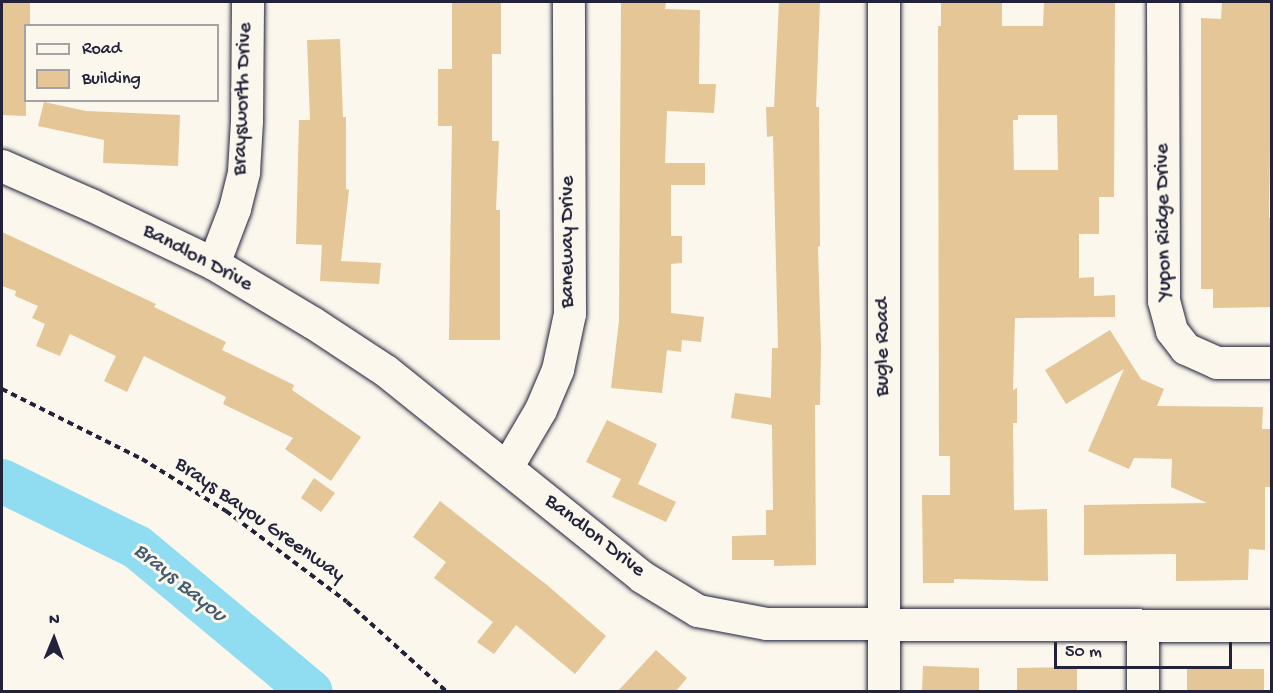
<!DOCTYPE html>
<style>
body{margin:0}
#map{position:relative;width:1273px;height:693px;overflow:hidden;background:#fbf7ec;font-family:"Gochi Hand",sans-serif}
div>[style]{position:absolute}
.river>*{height:44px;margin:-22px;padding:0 22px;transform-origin:22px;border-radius:22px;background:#90dcf0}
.building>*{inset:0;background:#e4c697}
.path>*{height:4px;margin-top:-2px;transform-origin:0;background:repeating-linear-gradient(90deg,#22223b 0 6px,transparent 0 10.5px)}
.roads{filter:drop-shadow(0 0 2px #22223b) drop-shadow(0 0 2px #22223b)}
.minor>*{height:32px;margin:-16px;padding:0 16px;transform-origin:16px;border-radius:16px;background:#fbf7ec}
span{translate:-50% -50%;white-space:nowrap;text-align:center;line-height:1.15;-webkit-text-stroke:6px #fbf7ec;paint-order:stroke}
.street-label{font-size:21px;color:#22223b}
.water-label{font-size:22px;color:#435a71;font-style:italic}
.frame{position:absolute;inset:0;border:3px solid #22223b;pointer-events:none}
.legend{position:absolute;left:24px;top:24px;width:195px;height:78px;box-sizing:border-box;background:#fbf7ec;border:2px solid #a4a2a5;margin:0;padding:8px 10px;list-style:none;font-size:18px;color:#22223b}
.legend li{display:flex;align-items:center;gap:12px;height:30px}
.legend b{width:30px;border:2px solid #a4a2a5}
.north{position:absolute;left:24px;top:609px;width:60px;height:60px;-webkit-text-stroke:4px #fbf7ec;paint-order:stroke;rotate:1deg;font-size:16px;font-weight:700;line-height:24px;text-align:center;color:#22223b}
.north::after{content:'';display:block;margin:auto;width:21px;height:27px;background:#22223b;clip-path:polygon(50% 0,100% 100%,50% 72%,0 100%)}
.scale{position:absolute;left:1054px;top:642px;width:178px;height:27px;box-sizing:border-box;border:3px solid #22223b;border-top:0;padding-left:8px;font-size:18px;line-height:21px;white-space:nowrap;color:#22223b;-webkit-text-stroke:4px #fbf7ec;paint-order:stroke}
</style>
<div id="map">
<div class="river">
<div style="left:2px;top:481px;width:150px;rotate:26.1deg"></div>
<div style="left:137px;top:547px;width:226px;rotate:39.8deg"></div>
</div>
<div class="building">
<div style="clip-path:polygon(2px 2px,30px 2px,30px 26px,26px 26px,26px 116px,2px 115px)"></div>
<div style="clip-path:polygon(452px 2px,501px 2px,501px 54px,492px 54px,492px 141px,499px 141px,496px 210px,500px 210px,500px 340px,449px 340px,452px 126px,438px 126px,438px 69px,452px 69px)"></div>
<div style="clip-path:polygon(621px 2px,666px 2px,665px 9px,700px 10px,699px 84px,716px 84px,714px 113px,667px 111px,665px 163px,705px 163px,705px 185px,671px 185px,671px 236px,682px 236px,682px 263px,671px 264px,671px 313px,704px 317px,701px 342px,682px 340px,681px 352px,667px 350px,662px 393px,611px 388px,619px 321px)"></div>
<div style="clip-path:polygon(779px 2px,820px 2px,816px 107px,819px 107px,820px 246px,818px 247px,821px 349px,820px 405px,815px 405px,816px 565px,774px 566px,774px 560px,732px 560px,732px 536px,766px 535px,766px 510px,773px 510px,772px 425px,731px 418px,735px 393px,771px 398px,772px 348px,778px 348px,773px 136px,767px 137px,766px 107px,774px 107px)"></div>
<div style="clip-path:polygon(evenodd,941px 2px,1002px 2px,1002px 26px,1043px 26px,1044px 2px,1115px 2px,1114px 197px,1099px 197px,1099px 234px,1079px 234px,1079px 278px,1094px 277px,1094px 296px,1115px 295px,1115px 317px,1015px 318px,1013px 390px,1017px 388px,1017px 423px,1013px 423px,1014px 510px,1047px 509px,1048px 581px,954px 579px,954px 583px,923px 583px,922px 495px,950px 495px,950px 456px,939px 456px,938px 26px,941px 26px,941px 2px,1018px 115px,1057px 115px,1058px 170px,1014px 170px,1013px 120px,1018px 120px,1018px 115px)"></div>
<div style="clip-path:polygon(1222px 2px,1272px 2px,1269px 218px,1272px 218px,1272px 307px,1213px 308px,1213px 289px,1201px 289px,1201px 18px,1221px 19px)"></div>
<div style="clip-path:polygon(340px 39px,343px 117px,346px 117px,346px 189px,349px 190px,341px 261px,381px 263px,379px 284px,320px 281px,322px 245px,296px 244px,299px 120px,310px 120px,307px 40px)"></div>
<div style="clip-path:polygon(44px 102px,86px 111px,180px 115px,178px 166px,103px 163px,104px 140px,38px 126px)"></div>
<div style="clip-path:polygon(2px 232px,156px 304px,154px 307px,226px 342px,222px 350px,294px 385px,292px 390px,361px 437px,331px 481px,285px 449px,293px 438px,223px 404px,226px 397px,144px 356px,127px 392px,104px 381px,116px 356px,70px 334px,60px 356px,36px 346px,45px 324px,32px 318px,38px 306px,15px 296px,16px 291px,2px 286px)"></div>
<div style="clip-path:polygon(1110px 330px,1141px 379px,1164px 389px,1157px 406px,1263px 407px,1262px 429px,1272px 429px,1272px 487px,1265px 487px,1265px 550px,1249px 549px,1248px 580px,1176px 581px,1176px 554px,1084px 555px,1084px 505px,1207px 503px,1171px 487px,1172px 459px,1134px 458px,1129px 469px,1088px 451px,1124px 369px,1066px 404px,1045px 370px)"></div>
<div style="clip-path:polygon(607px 420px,657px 444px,638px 484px,676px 502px,666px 522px,612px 497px,621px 479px,586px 462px)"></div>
<div style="clip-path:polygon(314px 478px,335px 493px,321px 512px,301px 498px)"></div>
<div style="clip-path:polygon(440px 501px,547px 585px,606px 636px,575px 674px,516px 625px,494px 654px,477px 642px,493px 622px,434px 578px,446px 562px,413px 537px)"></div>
<div style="clip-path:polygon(656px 650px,687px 678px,675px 692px,617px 692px)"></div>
<div style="clip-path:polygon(923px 666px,979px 668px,979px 692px,922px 692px)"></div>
<div style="clip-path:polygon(1077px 667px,1077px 692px,1017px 692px,1017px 668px)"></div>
<div style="clip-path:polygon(1187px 669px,1264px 669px,1264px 692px,1187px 692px)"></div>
</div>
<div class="path">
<div style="left:2px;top:389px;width:157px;rotate:26.6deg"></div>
<div style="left:142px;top:459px;width:99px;rotate:31.8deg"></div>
<div style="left:226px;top:511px;width:151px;rotate:36.9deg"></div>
<div style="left:347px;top:602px;width:135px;rotate:42deg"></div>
</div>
<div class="roads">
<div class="minor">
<div style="left:1163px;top:2px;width:299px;rotate:89.8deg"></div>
<div style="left:1164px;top:301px;width:31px;rotate:75deg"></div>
<div style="left:1172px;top:331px;width:23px;rotate:52deg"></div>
<div style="left:1186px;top:349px;width:34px;rotate:24deg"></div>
<div style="left:1217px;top:363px;width:55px"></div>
<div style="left:2px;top:166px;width:97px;rotate:23.7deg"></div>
<div style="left:91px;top:205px;width:136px;rotate:25.6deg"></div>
<div style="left:214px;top:264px;width:115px;rotate:30.8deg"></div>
<div style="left:313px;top:323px;width:87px;rotate:33.3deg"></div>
<div style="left:386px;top:371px;width:329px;rotate:38.8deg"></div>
<div style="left:642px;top:577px;width:66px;rotate:31.3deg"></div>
<div style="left:698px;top:611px;width:70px;rotate:10.7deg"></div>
<div style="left:767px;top:624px;width:505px;rotate:0.23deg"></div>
<div style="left:214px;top:264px;width:59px;rotate:-69.1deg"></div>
<div style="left:235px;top:209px;width:38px;rotate:-76deg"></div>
<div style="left:244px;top:172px;width:51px;rotate:-86.6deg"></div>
<div style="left:247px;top:121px;width:119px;rotate:-89.5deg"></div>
<div style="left:507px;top:468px;width:67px;rotate:-59.6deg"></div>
<div style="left:541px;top:410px;width:43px;rotate:-67deg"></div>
<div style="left:558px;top:370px;width:57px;rotate:-77.9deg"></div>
<div style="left:570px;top:314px;width:312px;rotate:-90.2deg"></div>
<div style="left:1143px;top:626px;width:66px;rotate:90deg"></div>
<div style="left:884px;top:692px;width:690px;rotate:-90deg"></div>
</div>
</div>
<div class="street-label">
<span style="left:244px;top:99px;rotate:-88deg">Braysworth Drive</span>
<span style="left:1165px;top:222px;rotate:-91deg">Yupon Ridge Drive</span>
<span style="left:569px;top:242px;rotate:-90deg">Baneway Drive</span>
<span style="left:197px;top:259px;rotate:28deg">Bandlon Drive</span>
<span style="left:884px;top:347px;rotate:-90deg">Bugle Road</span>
<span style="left:259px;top:521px;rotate:35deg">Brays Bayou Greenway</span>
<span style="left:594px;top:537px;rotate:38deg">Bandlon Drive</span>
</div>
<div class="water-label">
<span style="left:179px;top:584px;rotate:39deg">Brays Bayou</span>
</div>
<div class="frame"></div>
<ul class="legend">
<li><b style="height:8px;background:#fbf7ec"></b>Road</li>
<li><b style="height:16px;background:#e4c697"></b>Building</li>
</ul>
<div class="north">N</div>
<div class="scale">50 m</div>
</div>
